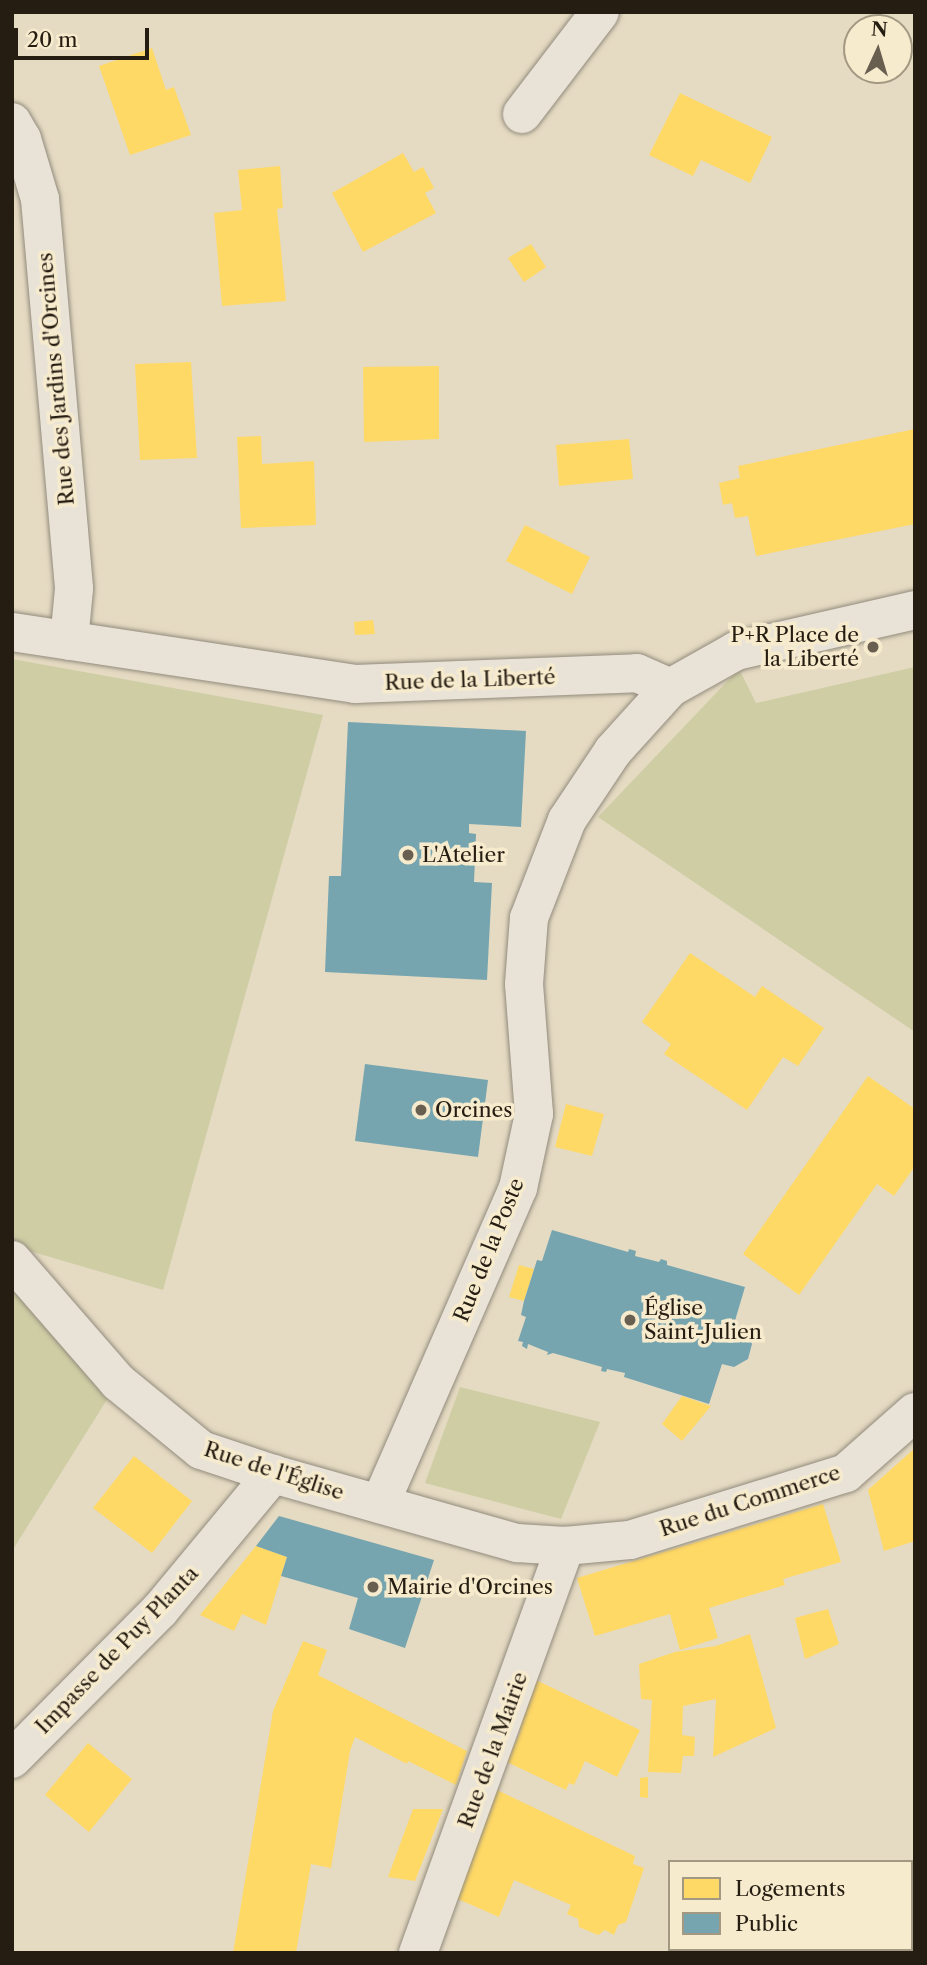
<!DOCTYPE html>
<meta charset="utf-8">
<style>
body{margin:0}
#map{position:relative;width:927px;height:1965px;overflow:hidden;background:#e5dac2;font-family:"Libre Caslon Text",serif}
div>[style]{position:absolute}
.green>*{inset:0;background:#cecda4}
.homes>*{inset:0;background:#ffd966}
.public>*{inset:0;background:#76a5af}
.roads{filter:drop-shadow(0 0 2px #928b7d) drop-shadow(0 0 2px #928b7d)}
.street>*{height:38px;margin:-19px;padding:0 19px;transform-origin:19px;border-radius:19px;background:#e9e3d7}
.dots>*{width:19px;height:19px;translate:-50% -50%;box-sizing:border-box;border:4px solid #f7ebce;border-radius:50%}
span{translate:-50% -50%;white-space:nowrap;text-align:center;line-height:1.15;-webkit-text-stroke:7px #f7ebce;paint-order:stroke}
.street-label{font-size:21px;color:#261d12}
.poi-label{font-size:21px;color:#261d12}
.right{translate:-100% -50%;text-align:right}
.left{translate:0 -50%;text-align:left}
.frame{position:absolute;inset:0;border:14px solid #261d12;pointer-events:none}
.legend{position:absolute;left:668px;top:1860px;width:245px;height:91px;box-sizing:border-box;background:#f7ebce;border:2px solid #a39983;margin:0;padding:9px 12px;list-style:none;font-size:21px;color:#261d12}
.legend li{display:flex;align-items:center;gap:14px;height:35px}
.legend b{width:35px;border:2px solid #a39983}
.north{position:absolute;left:843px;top:14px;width:70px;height:70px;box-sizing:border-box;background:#f7ebce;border:2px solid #a39983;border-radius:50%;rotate:4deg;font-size:19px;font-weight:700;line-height:28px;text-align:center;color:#261d12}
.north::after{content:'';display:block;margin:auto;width:24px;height:32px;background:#695f50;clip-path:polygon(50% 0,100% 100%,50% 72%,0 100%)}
.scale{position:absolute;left:14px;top:28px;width:135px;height:32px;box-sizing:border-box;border:4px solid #261d12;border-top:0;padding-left:9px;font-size:21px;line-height:24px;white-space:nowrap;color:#261d12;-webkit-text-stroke:5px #f7ebce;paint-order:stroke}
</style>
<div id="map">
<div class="green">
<div style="clip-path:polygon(12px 659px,323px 715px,163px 1290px,16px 1247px,12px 1243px)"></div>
<div style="clip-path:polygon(915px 667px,915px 1032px,598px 817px,739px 669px,756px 703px)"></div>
<div style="clip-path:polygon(12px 1260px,118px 1382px,12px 1551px)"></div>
<div style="clip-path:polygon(460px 1387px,600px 1422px,561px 1519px,425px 1483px)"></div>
</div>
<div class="homes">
<div style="clip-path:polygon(152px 48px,166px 90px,174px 87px,191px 135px,130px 155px,99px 66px)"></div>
<div style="clip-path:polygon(680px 93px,772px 137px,750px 183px,701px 160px,693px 176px,649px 155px)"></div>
<div style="clip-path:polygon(403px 153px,414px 172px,423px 167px,434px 188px,425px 193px,436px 213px,363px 252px,332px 193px)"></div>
<div style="clip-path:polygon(280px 166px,283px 208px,277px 209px,286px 301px,222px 306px,214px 213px,242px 210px,238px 170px)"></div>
<div style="clip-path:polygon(531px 244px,546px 267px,524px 282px,508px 258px)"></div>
<div style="clip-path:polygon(191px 362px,197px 458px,140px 460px,135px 364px)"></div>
<div style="clip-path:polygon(439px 366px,439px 439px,364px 442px,363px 367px)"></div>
<div style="clip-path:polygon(915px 429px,915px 524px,756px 556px,748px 516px,735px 518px,732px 503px,723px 505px,719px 483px,740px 478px,738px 466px)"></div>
<div style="clip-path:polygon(261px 436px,262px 464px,314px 461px,316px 525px,241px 528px,237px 437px)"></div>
<div style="clip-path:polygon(629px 439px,633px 479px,559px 486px,556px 445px)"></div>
<div style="clip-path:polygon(525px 525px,590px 557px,572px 594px,506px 561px)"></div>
<div style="clip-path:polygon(373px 620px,375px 634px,355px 635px,354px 622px)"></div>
<div style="clip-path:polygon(690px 953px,755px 997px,762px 986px,824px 1028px,798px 1066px,783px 1057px,747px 1110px,664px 1054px,671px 1044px,642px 1022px)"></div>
<div style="clip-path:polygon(868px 1076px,915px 1109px,915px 1166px,894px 1196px,877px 1184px,799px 1295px,743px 1254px)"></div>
<div style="clip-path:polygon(566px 1104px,604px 1114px,592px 1156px,555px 1147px)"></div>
<div style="clip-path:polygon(519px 1265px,534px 1269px,524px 1301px,509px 1297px)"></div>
<div style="clip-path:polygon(682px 1396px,711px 1406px,682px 1441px,662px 1424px)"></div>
<div style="clip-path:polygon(915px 1448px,915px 1541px,884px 1551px,868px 1490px)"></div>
<div style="clip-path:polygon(134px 1456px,192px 1501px,152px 1553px,93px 1508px)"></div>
<div style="clip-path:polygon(823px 1504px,841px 1562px,783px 1579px,785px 1585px,709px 1608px,718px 1638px,680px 1650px,670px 1614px,595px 1636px,577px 1578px)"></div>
<div style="clip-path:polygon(256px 1546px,287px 1557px,266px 1625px,242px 1614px,234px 1631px,200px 1615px)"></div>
<div style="clip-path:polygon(828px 1609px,839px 1644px,805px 1659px,795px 1618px)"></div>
<div style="clip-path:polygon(750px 1634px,776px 1728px,713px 1757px,716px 1699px,683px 1706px,682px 1735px,695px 1737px,694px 1756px,683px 1756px,681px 1773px,648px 1772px,652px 1700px,641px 1699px,639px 1664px,675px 1652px,716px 1646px)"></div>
<div style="clip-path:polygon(303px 1641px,327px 1650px,318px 1675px,467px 1751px,456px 1785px,408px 1761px,407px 1764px,355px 1737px,350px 1751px,331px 1868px,311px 1864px,296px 1953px,233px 1953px,273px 1711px)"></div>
<div style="clip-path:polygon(536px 1680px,640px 1730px,617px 1777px,585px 1761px,574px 1785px,569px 1783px,566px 1790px,507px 1762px,521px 1730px,517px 1728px)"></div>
<div style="clip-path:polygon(88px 1743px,132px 1779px,89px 1832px,45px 1795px)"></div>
<div style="clip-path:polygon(648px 1777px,648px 1798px,640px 1797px,640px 1778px)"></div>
<div style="clip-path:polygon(493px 1788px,635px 1856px,633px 1864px,644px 1868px,626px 1922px,618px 1925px,614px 1935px,605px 1930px,598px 1935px,579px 1927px,578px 1919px,567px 1914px,571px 1905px,514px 1880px,499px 1917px,451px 1896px)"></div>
<div style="clip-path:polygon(413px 1809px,443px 1809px,415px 1881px,388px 1877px)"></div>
</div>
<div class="public">
<div style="clip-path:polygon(348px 722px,526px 731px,521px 827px,469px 824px,469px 833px,476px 834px,474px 882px,492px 883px,487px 980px,325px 972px,329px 876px,341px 876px)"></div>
<div style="clip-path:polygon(365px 1064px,488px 1080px,478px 1157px,355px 1141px)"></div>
<div style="clip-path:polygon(552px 1230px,628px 1252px,629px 1249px,636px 1251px,635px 1256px,659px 1262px,661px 1259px,667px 1261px,667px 1265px,745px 1287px,734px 1324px,746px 1328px,752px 1344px,748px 1359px,734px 1367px,722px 1364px,709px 1404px,624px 1377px,625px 1373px,607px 1369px,606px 1372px,601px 1371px,602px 1367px,553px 1353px,547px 1355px,548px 1352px,528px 1344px,527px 1349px,522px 1346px,523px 1342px,518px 1341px,526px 1317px,521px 1315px,524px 1301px,537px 1260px,542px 1261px)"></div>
<div style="clip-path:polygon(279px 1516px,434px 1560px,405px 1648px,349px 1629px,358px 1598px,281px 1576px,287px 1557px,256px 1546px)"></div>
</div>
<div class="roads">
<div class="street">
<div style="left:522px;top:114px;width:128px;rotate:-52.6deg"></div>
<div style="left:12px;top:122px;width:20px;rotate:60deg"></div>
<div style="left:22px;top:139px;width:63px;rotate:73.3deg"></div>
<div style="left:40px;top:199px;width:391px;rotate:85deg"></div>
<div style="left:74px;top:589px;width:52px;rotate:95.5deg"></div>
<div style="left:12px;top:632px;width:347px;rotate:8.6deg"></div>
<div style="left:355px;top:684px;width:282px;rotate:-2.2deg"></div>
<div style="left:637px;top:673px;width:36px;rotate:24deg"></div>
<div style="left:12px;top:1260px;width:162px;rotate:49deg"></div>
<div style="left:118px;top:1382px;width:107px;rotate:39.3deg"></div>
<div style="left:201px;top:1450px;width:76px;rotate:18.4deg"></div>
<div style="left:273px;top:1474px;width:254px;rotate:15.8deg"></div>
<div style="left:517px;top:1543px;width:48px;rotate:3.6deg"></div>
<div style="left:565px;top:1546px;width:65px;rotate:-5.3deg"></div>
<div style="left:630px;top:1540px;width:226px;rotate:-17.2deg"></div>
<div style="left:846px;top:1473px;width:92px;rotate:-41.5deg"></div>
<div style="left:380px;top:1504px;width:345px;rotate:-66.4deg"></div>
<div style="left:518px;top:1188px;width:76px;rotate:-77.8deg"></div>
<div style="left:534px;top:1114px;width:130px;rotate:-94.4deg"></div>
<div style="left:524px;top:984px;width:66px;rotate:-85.7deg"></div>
<div style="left:529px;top:918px;width:105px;rotate:-68.8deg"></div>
<div style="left:567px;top:820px;width:83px;rotate:-56.3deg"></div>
<div style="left:613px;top:751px;width:85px;rotate:-47.9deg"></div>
<div style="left:670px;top:688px;width:76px;rotate:-29.3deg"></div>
<div style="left:736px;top:651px;width:184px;rotate:-12.9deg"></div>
<div style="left:12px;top:1759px;width:210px;rotate:-45.2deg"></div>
<div style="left:160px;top:1610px;width:177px;rotate:-50.3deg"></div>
<div style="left:418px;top:1953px;width:433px;rotate:-70.1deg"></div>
</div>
</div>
<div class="dots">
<div style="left:873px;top:647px;background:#695f50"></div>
<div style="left:408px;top:855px;background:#695f50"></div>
<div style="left:421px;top:1110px;background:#695f50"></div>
<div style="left:630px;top:1320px;background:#695f50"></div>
<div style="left:373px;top:1587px;background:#695f50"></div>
</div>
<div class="street-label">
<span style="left:56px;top:379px;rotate:-95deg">Rue des Jardins d'Orcines</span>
<span style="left:470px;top:680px;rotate:-2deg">Rue de la Liberté</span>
<span style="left:489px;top:1250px;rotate:-68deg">Rue de la Poste</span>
<span style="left:274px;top:1471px;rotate:18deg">Rue de l'Église</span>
<span style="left:750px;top:1501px;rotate:-18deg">Rue du Commerce</span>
<span style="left:117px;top:1650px;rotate:-46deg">Impasse de Puy Planta</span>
<span style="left:493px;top:1750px;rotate:-70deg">Rue de la Mairie</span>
</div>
<div class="poi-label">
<span class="right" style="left:859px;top:647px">P+R Place de<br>la Liberté</span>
<span class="left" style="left:422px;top:855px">L'Atelier</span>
<span class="left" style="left:435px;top:1110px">Orcines</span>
<span class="left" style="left:644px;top:1320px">Église<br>Saint-Julien</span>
<span class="left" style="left:387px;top:1587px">Mairie d'Orcines</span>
</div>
<div class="frame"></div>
<ul class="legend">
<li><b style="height:19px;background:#ffd966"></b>Logements</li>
<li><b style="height:19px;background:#76a5af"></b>Public</li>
</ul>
<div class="north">N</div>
<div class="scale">20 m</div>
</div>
